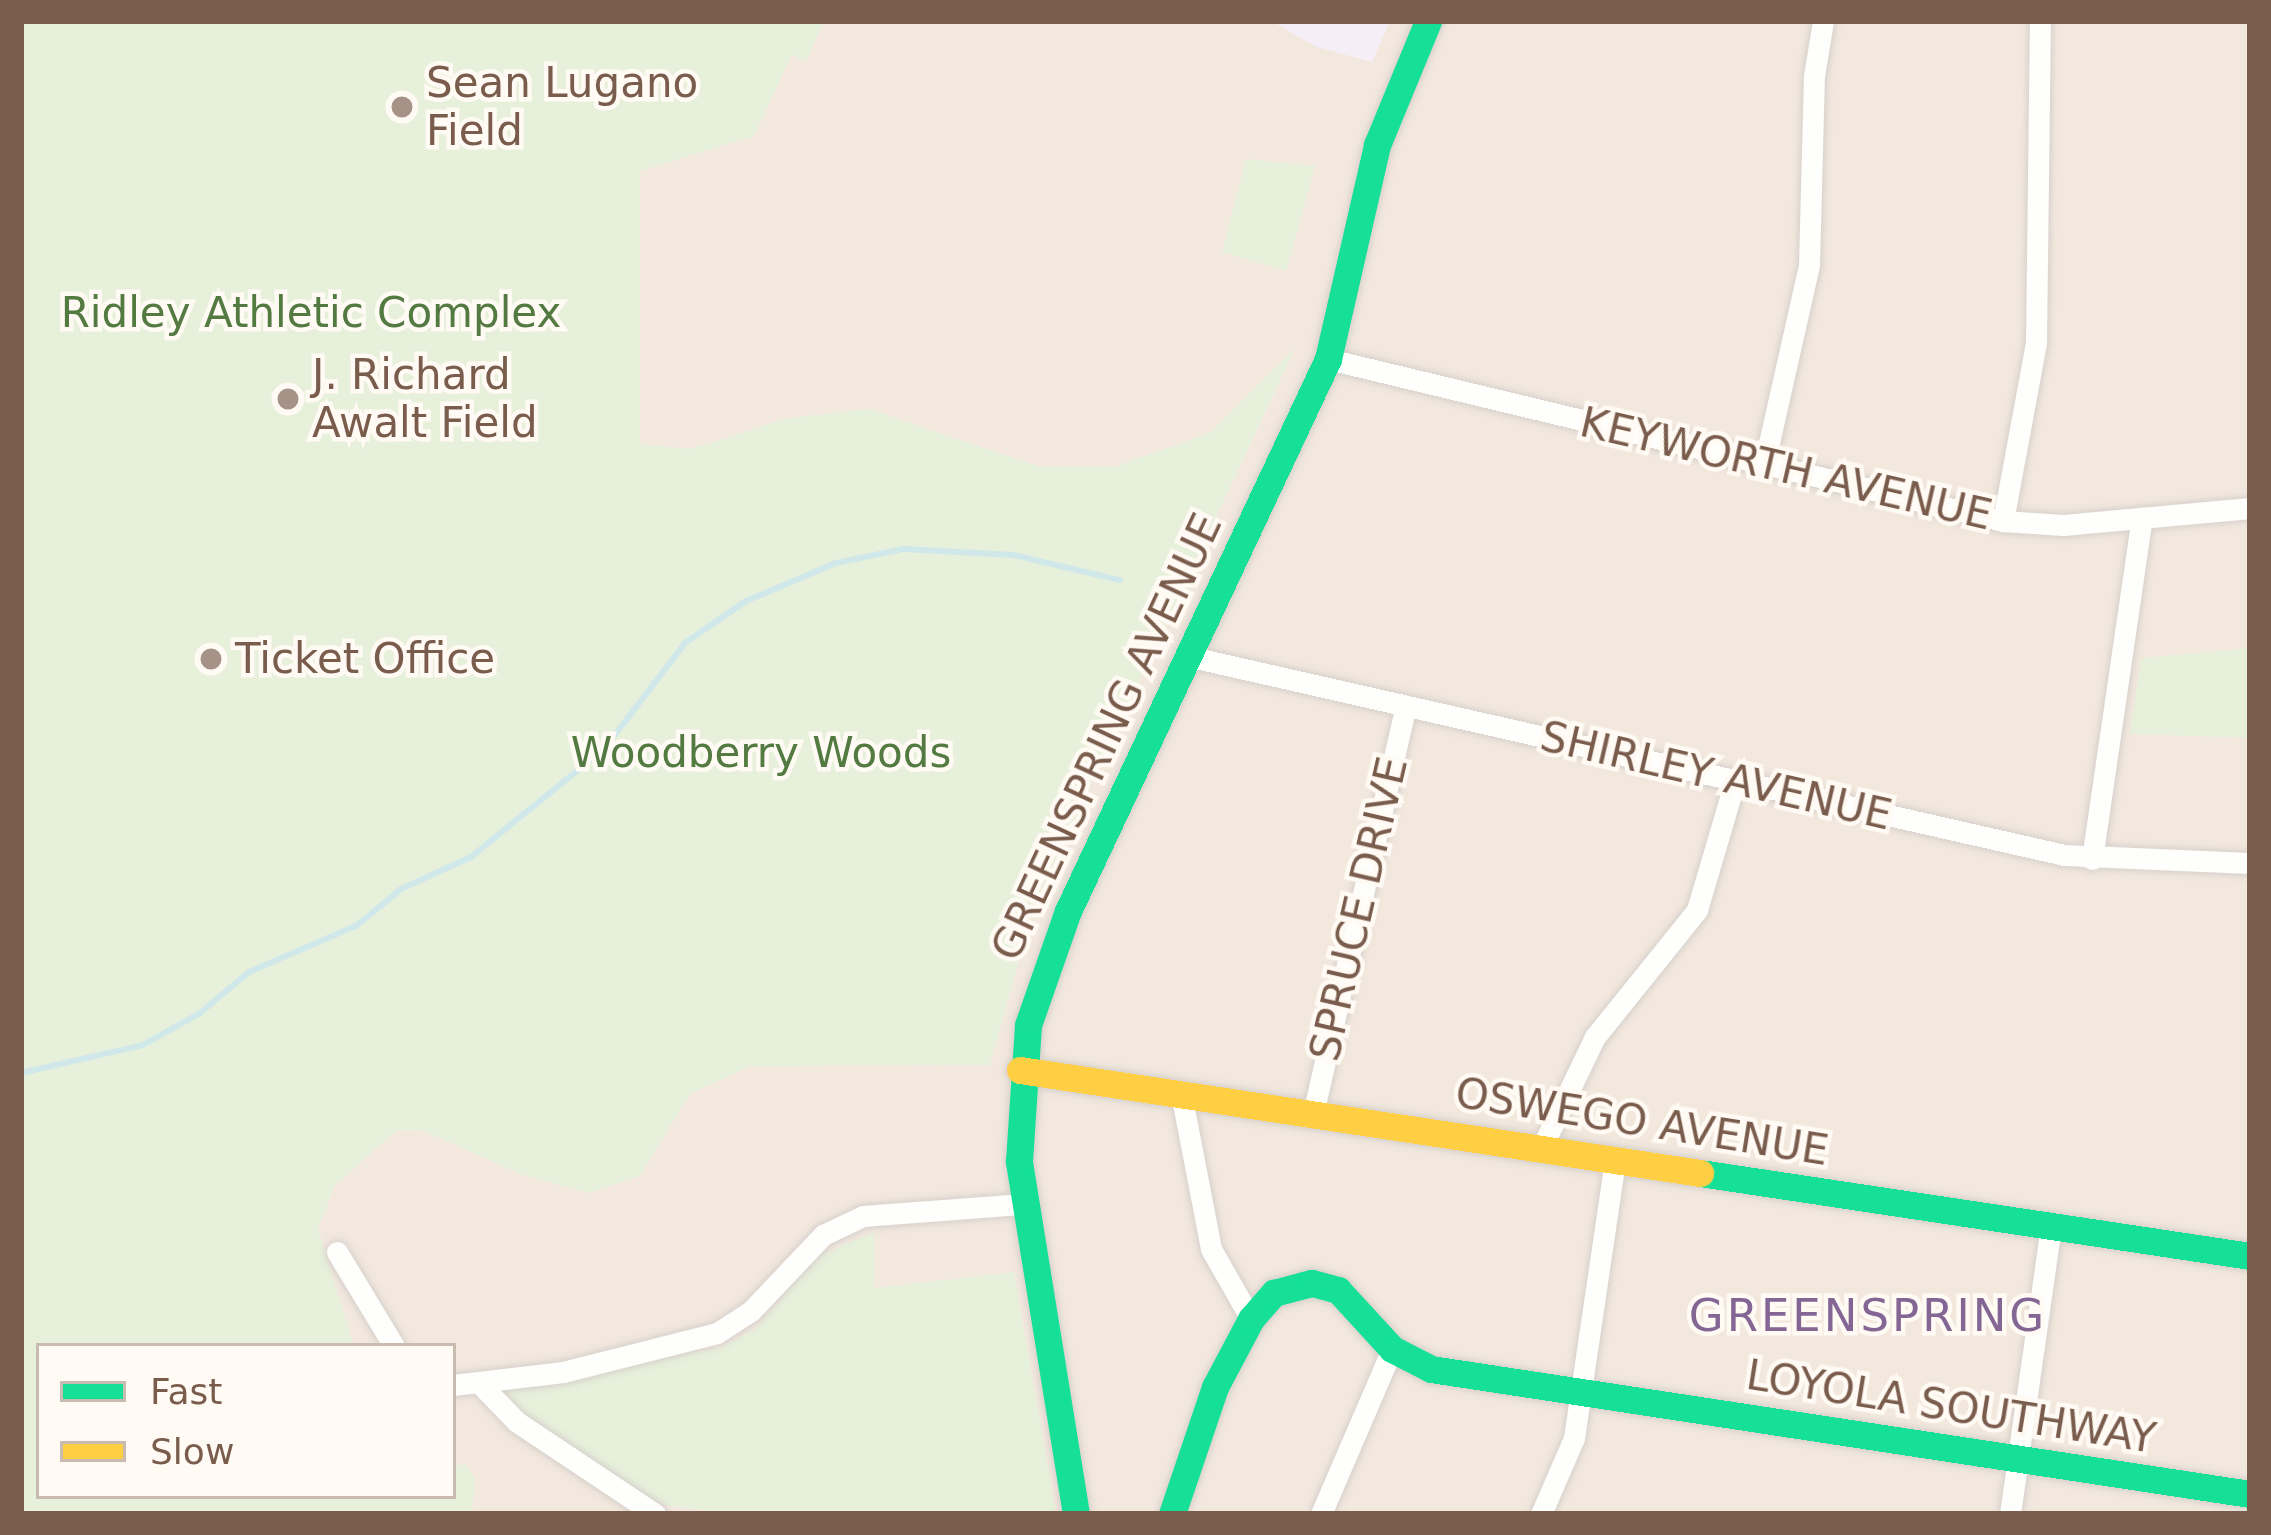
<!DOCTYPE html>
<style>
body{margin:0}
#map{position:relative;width:2271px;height:1535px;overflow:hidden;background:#f9f5f0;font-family:"DejaVu Sans",sans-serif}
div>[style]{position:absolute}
.residential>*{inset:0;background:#f2e8de}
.education>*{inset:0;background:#f6eef6}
.green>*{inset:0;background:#e7f0db}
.stream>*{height:6px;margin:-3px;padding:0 3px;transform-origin:3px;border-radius:3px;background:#d0e8ea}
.roads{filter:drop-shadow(0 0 3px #d7d1cb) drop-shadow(0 0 3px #d7d1cb)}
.street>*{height:21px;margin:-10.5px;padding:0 10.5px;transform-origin:10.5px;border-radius:10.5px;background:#fefefd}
.fast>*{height:27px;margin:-13.5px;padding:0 13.5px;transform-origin:13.5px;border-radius:13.5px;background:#16e098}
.slow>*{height:27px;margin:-13.5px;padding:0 13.5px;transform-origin:13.5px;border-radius:13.5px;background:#ffcf43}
.dots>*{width:33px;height:33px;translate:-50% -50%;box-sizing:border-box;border:6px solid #fffaf3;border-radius:50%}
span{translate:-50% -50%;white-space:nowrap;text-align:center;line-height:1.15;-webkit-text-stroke:9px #fffaf3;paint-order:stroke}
.poi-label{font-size:42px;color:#7a5c4d}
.left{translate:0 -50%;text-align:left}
.park-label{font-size:42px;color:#537a41}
.street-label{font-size:42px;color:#7a5c4d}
.neighbourhood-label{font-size:45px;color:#846695;letter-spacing:3px}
.frame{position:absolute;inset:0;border:24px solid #7a5c4d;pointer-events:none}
.legend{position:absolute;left:36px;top:1343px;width:420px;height:156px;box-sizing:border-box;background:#fffaf3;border:3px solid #cabbb1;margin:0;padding:15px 21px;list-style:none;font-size:36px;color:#7a5c4d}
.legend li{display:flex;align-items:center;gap:24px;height:60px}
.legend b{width:60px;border:3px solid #cabbb1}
</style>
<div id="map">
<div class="residential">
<div style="clip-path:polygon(824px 21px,1271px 21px,1371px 62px,1390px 21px,2250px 21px,2250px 1514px,1056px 1514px,1014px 1273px,873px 1288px,874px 1233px,815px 1258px,757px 1328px,722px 1347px,500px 1393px,670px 1506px,736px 1514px,472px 1514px,474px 1478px,465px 1464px,453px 1466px,453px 1346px,354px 1346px,318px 1229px,335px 1185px,396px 1131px,422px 1130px,523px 1175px,640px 1176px,690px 1094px,750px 1065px,990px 1064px,1034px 906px,1293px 353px,1210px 433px,1114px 467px,1040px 467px,869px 409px,788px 418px,691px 449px,639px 444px,639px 170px,754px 136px,792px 53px,806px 61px)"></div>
</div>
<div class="education">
<div style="clip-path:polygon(1271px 21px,1390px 21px,1372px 62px,1317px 47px)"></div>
</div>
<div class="green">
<div style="clip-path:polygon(21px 21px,824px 21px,806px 62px,792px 54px,754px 136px,640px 171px,640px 444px,691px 449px,788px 418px,869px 409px,1040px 467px,1114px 467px,1210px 433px,1295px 348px,1034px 906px,990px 1065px,750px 1066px,690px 1094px,640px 1176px,589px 1193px,523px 1175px,422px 1130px,396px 1131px,335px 1185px,318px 1229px,354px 1346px,39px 1346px,39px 1496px,453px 1496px,453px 1466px,465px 1464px,475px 1478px,472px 1514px,21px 1514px)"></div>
<div style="clip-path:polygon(1246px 159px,1315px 166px,1286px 271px,1222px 252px)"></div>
<div style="clip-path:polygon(2250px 648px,2250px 738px,2130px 734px,2141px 658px)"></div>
<div style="clip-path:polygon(874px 1232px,874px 1288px,1014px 1272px,1056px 1514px,736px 1514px,670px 1506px,631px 1490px,504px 1403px,504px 1390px,722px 1347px,757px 1328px,815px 1258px)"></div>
</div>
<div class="stream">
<div style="left:21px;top:1073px;width:125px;rotate:-12.9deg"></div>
<div style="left:143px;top:1045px;width:65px;rotate:-29.3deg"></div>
<div style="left:200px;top:1013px;width:64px;rotate:-39.9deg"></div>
<div style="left:249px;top:972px;width:116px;rotate:-23.3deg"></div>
<div style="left:356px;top:926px;width:58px;rotate:-39.4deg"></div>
<div style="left:401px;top:889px;width:77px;rotate:-24.6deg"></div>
<div style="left:471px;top:857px;width:171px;rotate:-39.1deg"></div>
<div style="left:604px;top:749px;width:133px;rotate:-52.6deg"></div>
<div style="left:685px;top:643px;width:74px;rotate:-34.5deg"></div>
<div style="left:746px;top:601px;width:98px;rotate:-22.9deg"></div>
<div style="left:836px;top:563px;width:68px;rotate:-11.8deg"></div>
<div style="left:903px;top:549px;width:110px;rotate:3.1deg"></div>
<div style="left:1013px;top:555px;width:110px;rotate:13.2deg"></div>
</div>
<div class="roads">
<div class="street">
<div style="left:1328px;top:359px;width:694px;rotate:13.5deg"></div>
<div style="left:2003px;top:521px;width:60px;rotate:3.8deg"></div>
<div style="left:2063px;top:525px;width:188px;rotate:-5.2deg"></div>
<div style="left:1764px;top:465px;width:205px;rotate:-77.3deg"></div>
<div style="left:1809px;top:265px;width:189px;rotate:-88.5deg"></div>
<div style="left:1814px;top:76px;width:56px;rotate:-80.7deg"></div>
<div style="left:2003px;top:521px;width:181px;rotate:-79.5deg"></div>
<div style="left:2036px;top:343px;width:322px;rotate:-89.3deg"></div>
<div style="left:1187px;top:656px;width:899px;rotate:12.78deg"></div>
<div style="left:2064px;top:855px;width:186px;rotate:2.5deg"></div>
<div style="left:2092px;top:859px;width:345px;rotate:-81.7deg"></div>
<div style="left:1181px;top:1093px;width:159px;rotate:79.1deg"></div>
<div style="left:1211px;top:1249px;width:81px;rotate:60.3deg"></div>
<div style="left:1313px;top:1114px;width:418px;rotate:-77.2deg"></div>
<div style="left:1541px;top:1149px;width:124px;rotate:-64.3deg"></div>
<div style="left:1595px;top:1037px;width:163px;rotate:-51.2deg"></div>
<div style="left:1697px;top:910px;width:134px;rotate:-73.6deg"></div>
<div style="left:337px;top:1252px;width:110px;rotate:58.8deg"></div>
<div style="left:453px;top:1385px;width:111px;rotate:-6.7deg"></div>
<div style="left:563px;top:1372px;width:159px;rotate:-14.2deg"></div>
<div style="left:717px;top:1333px;width:40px;rotate:-32.9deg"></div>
<div style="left:751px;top:1311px;width:105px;rotate:-46.5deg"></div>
<div style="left:823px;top:1235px;width:44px;rotate:-25.4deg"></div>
<div style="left:863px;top:1216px;width:161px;rotate:-4.3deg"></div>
<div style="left:482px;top:1386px;width:50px;rotate:45.8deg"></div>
<div style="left:517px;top:1422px;width:166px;rotate:33.7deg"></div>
<div style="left:1321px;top:1514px;width:180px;rotate:-66.7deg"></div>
<div style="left:1541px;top:1514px;width:83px;rotate:-66.5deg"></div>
<div style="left:1574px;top:1438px;width:280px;rotate:-81.6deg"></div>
<div style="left:2010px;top:1514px;width:290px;rotate:-81.9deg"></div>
</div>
<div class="fast">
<div style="left:1700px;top:1173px;width:556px;rotate:8.58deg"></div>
<div style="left:1076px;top:1514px;width:358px;rotate:-99.2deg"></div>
<div style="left:1019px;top:1161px;width:136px;rotate:-86.2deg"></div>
<div style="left:1028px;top:1025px;width:121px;rotate:-70.7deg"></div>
<div style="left:1068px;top:911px;width:610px;rotate:-64.78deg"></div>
<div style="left:1328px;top:359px;width:220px;rotate:-77.1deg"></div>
<div style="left:1377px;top:145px;width:134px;rotate:-67.6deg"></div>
<div style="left:1172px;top:1514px;width:134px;rotate:-71.3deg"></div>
<div style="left:1215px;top:1387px;width:77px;rotate:-62.1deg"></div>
<div style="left:1251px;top:1319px;width:35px;rotate:-49deg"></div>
<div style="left:1274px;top:1293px;width:39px;rotate:-15deg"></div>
<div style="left:1312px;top:1283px;width:27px;rotate:15deg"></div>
<div style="left:1338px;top:1290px;width:80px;rotate:47.5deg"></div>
<div style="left:1392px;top:1349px;width:44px;rotate:27.1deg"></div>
<div style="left:1431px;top:1369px;width:828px;rotate:8.68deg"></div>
</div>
<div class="slow">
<div style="left:1020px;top:1070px;width:688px;rotate:8.61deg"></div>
</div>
</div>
<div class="dots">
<div style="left:402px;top:107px;background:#a69286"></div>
<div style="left:288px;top:399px;background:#a69286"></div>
<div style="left:211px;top:659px;background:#a69286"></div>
</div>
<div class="poi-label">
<span class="left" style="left:426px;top:107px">Sean Lugano<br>Field</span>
<span class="left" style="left:312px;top:399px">J. Richard<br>Awalt Field</span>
<span class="left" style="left:235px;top:659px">Ticket Office</span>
</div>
<div class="park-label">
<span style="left:311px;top:313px">Ridley Athletic Complex</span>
<span style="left:761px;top:753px">Woodberry Woods</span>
</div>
<div class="street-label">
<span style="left:1786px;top:469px;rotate:13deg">KEYWORTH AVENUE</span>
<span style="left:1107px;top:737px;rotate:-65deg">GREENSPRING AVENUE</span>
<span style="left:1716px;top:776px;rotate:13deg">SHIRLEY AVENUE</span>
<span style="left:1359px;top:909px;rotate:-77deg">SPRUCE DRIVE</span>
<span style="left:1642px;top:1122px;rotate:9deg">OSWEGO AVENUE</span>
<span style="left:1951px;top:1407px;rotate:9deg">LOYOLA SOUTHWAY</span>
</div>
<div class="neighbourhood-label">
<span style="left:1868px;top:1316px">GREENSPRING</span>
</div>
<div class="frame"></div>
<ul class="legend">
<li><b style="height:15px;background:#16e098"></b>Fast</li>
<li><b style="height:15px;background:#ffcf43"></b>Slow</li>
</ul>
</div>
